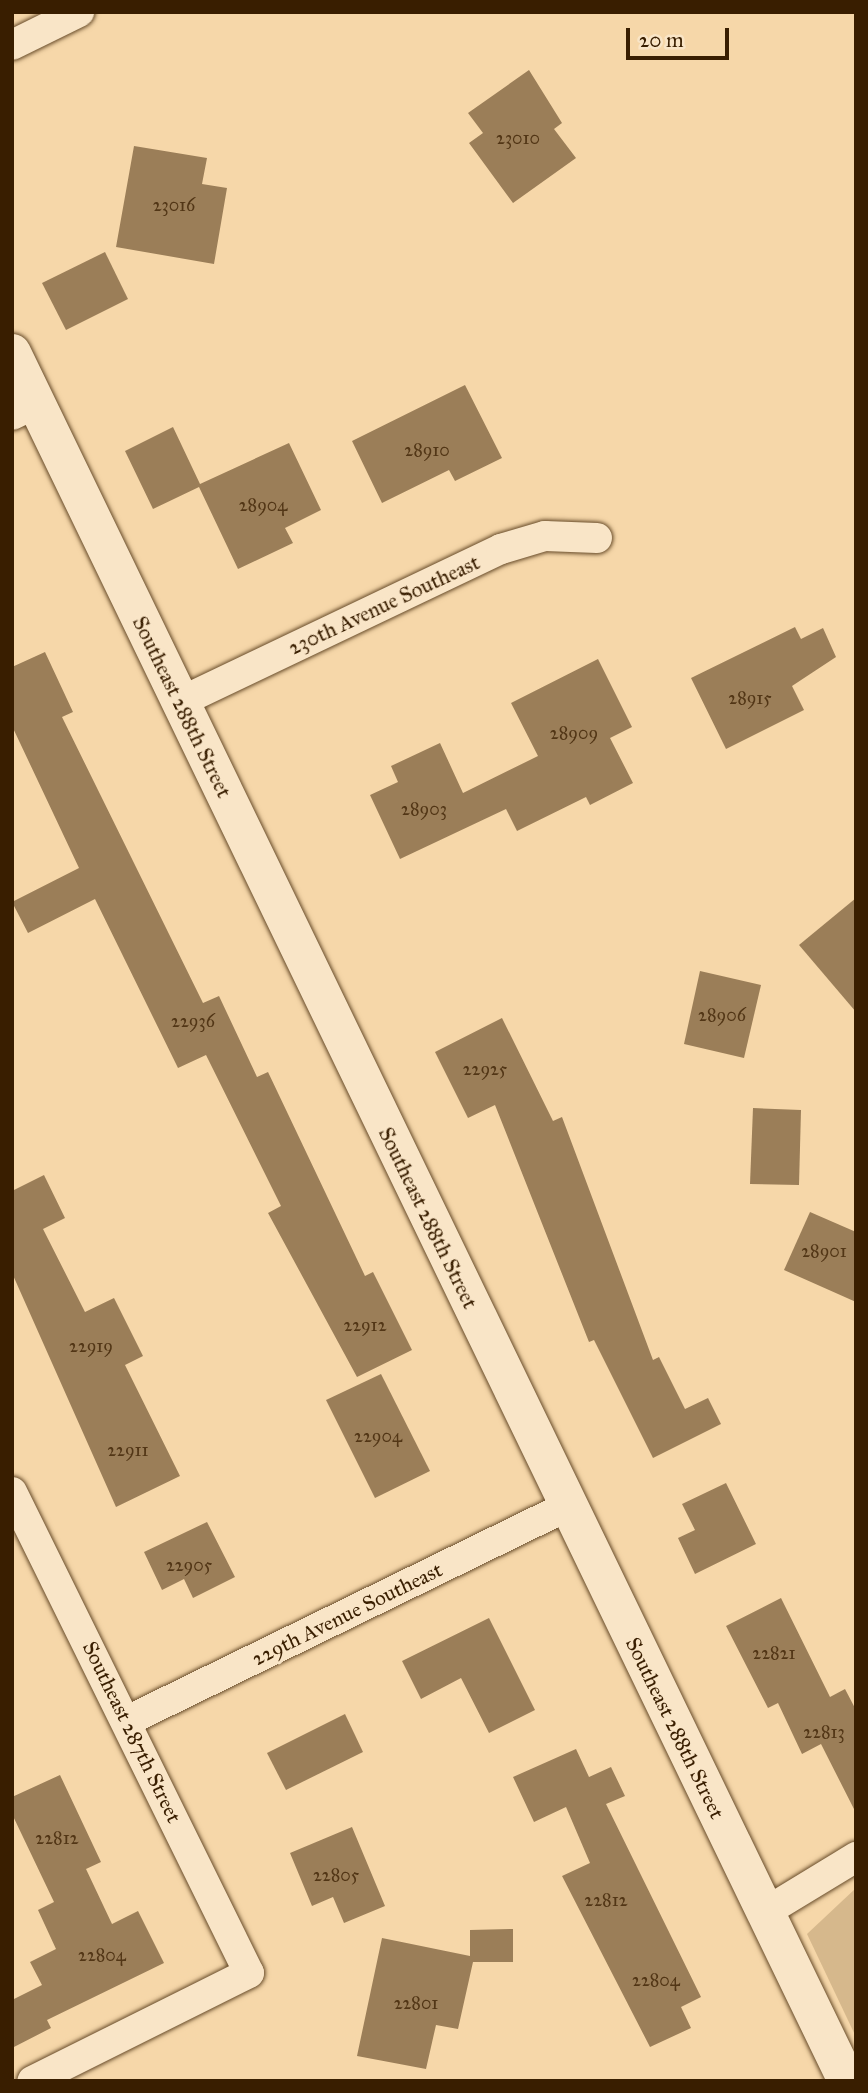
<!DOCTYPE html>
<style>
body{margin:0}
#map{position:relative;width:868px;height:2093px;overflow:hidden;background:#f6d7a9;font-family:"IM FELL Great Primer",serif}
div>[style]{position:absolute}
.green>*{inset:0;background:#d6b88c}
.building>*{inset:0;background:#9b7e58}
.roads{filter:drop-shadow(0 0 2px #684c2a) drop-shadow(0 0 2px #684c2a)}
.street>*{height:30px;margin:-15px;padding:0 15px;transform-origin:15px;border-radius:15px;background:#f9e5c7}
.secondary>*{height:38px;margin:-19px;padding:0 19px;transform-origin:19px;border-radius:19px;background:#f9e5c7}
span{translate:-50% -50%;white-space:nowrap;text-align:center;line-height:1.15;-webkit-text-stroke:6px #f9e5c7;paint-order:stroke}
.number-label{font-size:18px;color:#523616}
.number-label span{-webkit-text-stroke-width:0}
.street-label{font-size:21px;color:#391e00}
.frame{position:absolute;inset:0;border:14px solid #391e00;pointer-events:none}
.scale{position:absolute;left:626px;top:28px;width:103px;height:32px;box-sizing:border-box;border:4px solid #391e00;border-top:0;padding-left:9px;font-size:21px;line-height:24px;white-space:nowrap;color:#391e00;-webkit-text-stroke:5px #f9e5c7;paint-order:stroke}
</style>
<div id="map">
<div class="green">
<div style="clip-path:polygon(856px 1888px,856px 2037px,807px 1934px)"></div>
</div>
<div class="building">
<div style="clip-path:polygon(529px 70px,562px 123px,554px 129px,576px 158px,513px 203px,469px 143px,483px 133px,468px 113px)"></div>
<div style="clip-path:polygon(134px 146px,207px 158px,202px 184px,227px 188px,214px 264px,116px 247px)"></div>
<div style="clip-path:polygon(105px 252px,128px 299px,66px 330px,42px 283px)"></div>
<div style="clip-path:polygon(465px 385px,502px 458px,455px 481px,449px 470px,382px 503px,352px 441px)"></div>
<div style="clip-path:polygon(173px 427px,200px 484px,289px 443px,321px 510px,285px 528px,293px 543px,238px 569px,199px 487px,153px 509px,125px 451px)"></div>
<div style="clip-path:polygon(795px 627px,801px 639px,823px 628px,836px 657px,792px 686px,804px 710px,726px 749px,691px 678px)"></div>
<div style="clip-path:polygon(45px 652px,73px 712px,62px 717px,203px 1003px,219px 996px,257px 1077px,268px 1072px,365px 1276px,373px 1272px,412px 1350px,357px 1377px,268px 1213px,281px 1206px,206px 1055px,178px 1068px,95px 899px,28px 933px,12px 902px,79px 868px,12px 726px,12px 667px)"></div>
<div style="clip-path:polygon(598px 659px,632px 727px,610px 738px,633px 783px,590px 805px,586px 797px,517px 831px,506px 809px,400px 859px,370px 795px,398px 782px,391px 766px,440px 743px,463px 793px,538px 756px,511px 703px)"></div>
<div style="clip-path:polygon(856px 898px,856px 1012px,799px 945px)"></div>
<div style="clip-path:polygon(700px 971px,761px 985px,744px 1058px,684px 1044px)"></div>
<div style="clip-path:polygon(502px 1018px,553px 1121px,562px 1117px,653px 1360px,659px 1357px,685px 1409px,708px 1398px,721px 1424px,653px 1458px,594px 1340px,589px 1342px,495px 1105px,468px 1118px,435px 1052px)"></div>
<div style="clip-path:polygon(753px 1108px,801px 1110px,799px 1185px,750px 1184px)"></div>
<div style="clip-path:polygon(44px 1175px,65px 1218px,43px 1229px,85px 1312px,114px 1298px,143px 1356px,125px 1365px,180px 1476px,116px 1507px,12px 1273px,12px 1191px)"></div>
<div style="clip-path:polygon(810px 1212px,856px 1232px,856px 1302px,784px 1270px)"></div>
<div style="clip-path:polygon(381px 1374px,430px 1471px,375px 1498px,326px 1400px)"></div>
<div style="clip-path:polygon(726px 1483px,756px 1544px,695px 1574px,678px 1538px,695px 1530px,682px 1504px)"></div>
<div style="clip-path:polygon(207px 1522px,235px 1577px,193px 1598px,184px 1579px,162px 1590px,144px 1552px)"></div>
<div style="clip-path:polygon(781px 1598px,830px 1697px,845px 1689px,856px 1710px,856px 1813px,821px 1744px,802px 1754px,778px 1703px,768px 1708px,726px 1626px)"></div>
<div style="clip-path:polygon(489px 1618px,535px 1710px,489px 1733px,461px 1678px,421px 1699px,402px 1661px)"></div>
<div style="clip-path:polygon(345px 1714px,363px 1752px,286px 1790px,267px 1753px)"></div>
<div style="clip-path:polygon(576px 1749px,589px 1777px,611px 1767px,625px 1796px,606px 1804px,701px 1997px,681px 2007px,691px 2028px,650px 2047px,562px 1876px,590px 1863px,566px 1807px,534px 1822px,513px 1777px)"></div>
<div style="clip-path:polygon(60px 1775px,101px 1862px,86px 1869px,112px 1924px,138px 1911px,164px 1963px,47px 2020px,51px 2028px,12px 2048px,12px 2000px,42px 1985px,30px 1962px,56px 1949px,38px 1910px,54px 1902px,12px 1814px,12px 1797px)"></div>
<div style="clip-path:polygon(352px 1827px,385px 1906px,344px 1923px,333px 1897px,312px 1906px,290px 1853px)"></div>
<div style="clip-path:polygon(513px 1929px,513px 1962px,473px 1962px,458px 2029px,436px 2025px,426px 2069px,357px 2056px,382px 1938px,470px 1956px,470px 1930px)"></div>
</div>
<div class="roads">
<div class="street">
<div style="left:12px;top:45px;width:75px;rotate:-26.2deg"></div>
<div style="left:12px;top:415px;width:28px;rotate:-26deg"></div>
<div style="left:180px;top:702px;width:356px;rotate:-25.5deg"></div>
<div style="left:501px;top:549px;width:46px;rotate:-16.5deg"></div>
<div style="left:545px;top:536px;width:52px;rotate:2.2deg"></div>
<div style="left:12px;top:1492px;width:536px;rotate:63.77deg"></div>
<div style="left:249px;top:1973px;width:242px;rotate:153.5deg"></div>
<div style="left:127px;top:1721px;width:490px;rotate:-26deg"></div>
<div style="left:764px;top:1913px;width:108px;rotate:-31.3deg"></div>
</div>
<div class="secondary">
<div style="left:12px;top:353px;width:1919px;rotate:64.21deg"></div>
</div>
</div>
<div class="number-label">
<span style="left:518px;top:138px">23010</span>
<span style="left:174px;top:205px">23016</span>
<span style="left:427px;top:450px">28910</span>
<span style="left:263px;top:505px">28904</span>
<span style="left:750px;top:698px">28915</span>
<span style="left:574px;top:733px">28909</span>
<span style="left:424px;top:809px">28903</span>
<span style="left:722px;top:1015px">28906</span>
<span style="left:193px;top:1021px">22936</span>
<span style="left:485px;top:1069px">22925</span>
<span style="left:824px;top:1251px">28901</span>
<span style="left:365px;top:1325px">22912</span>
<span style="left:91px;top:1346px">22919</span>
<span style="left:378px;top:1436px">22904</span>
<span style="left:128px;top:1450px">22911</span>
<span style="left:189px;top:1565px">22905</span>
<span style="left:774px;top:1653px">22821</span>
<span style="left:824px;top:1732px">22813</span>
<span style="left:57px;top:1838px">22812</span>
<span style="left:336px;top:1875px">22805</span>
<span style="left:606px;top:1900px">22812</span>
<span style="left:102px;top:1955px">22804</span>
<span style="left:656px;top:1980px">22804</span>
<span style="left:416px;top:2003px">22801</span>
</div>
<div class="street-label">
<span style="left:384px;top:605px;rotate:-25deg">230th Avenue Southeast</span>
<span style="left:182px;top:707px;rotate:64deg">Southeast 288th Street</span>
<span style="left:428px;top:1218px;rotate:64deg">Southeast 288th Street</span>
<span style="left:347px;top:1614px;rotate:-26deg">229th Avenue Southeast</span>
<span style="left:675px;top:1728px;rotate:64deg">Southeast 288th Street</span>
<span style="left:132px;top:1732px;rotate:64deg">Southeast 287th Street</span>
</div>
<div class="frame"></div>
<div class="scale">20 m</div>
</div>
